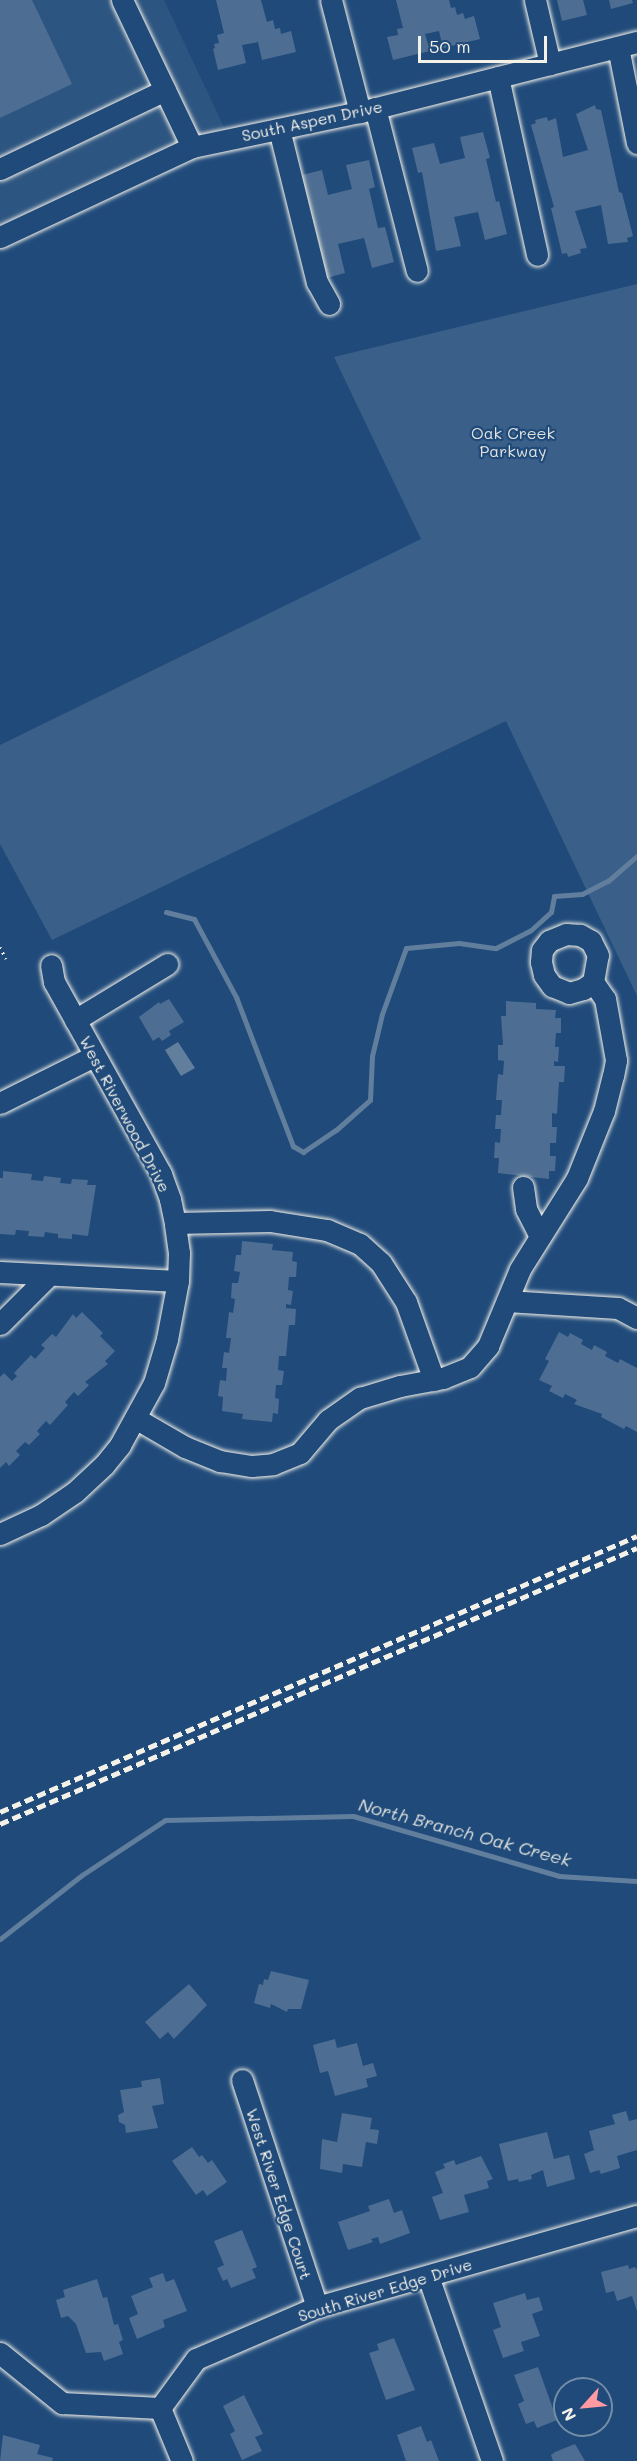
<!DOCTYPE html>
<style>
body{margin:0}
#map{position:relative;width:637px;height:2461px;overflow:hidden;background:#1f4a7a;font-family:Mali,sans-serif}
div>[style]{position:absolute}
.built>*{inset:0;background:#2d5581}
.green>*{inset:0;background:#3a5f88}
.water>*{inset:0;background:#627e9d}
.stream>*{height:5px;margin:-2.5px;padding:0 2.5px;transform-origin:2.5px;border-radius:2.5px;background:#627e9d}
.building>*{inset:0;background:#4d6e92}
.path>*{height:3px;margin-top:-1.5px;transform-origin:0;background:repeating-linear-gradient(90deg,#f4f1e8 0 1.5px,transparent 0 6px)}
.roads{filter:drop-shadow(0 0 2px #f4f1e8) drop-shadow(0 0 2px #f4f1e8)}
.minor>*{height:21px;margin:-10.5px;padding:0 10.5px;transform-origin:10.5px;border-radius:10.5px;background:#1f4a7a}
.rail>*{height:4.5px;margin-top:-2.25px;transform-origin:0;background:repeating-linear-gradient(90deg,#f4f1e8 0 9px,transparent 0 13.5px)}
span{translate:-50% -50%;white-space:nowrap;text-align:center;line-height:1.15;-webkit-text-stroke:4.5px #1f4a7a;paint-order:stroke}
.street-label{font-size:16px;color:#f4f1e8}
.park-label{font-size:16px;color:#e1e2de}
.water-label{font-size:18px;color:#dee0dd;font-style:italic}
.north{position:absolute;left:553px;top:2377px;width:60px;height:60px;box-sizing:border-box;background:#1f4a7a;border:2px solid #748da6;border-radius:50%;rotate:243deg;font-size:16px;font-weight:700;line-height:24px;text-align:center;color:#f4f1e8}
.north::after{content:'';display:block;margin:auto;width:21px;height:27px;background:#ff9aa2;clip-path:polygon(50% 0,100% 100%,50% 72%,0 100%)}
.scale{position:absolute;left:418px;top:36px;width:129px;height:27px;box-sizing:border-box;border:3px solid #f4f1e8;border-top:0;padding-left:8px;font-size:18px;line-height:21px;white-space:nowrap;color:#f4f1e8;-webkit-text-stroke:4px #1f4a7a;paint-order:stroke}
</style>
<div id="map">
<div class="built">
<div style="clip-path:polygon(0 0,164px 0,224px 127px,0 229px)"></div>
</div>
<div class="green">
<div style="clip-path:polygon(637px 284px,637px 996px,506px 721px,52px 940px,0 844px,0 745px,421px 539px,334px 357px)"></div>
</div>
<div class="water">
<div style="clip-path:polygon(178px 1042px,195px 1068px,181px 1076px,165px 1050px)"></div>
</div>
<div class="stream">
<div style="left:166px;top:912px;width:29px;rotate:14deg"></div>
<div style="left:194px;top:919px;width:89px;rotate:61.7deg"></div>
<div style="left:236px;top:997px;width:160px;rotate:69.1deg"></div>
<div style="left:293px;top:1146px;width:12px;rotate:31deg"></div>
<div style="left:303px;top:1152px;width:40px;rotate:-34deg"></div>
<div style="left:336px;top:1130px;width:45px;rotate:-41.4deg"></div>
<div style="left:370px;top:1100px;width:44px;rotate:-87.4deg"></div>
<div style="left:372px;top:1056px;width:43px;rotate:-76.6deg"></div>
<div style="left:382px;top:1014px;width:70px;rotate:-70deg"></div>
<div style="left:406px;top:948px;width:53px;rotate:-5.4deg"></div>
<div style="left:459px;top:943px;width:37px;rotate:8deg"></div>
<div style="left:496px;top:948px;width:39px;rotate:-27deg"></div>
<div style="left:531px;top:930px;width:27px;rotate:-42deg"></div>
<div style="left:551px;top:912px;width:16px;rotate:-79deg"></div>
<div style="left:554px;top:896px;width:28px;rotate:-4deg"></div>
<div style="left:582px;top:894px;width:29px;rotate:-27deg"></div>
<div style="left:608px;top:881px;width:38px;rotate:-41deg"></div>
<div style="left:0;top:1939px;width:104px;rotate:-38deg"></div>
<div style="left:82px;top:1875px;width:100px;rotate:-33.5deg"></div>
<div style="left:165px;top:1820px;width:188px;rotate:-1.2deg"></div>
<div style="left:353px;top:1816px;width:215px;rotate:16.2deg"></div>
<div style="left:559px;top:1876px;width:78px;rotate:3.7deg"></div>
</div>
<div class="building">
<div style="clip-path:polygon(0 0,32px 0,72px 84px,0 118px)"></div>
<div style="clip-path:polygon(216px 0,261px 0,267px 22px,273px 20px,275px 29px,280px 28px,281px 34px,291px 31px,296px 52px,262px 60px,258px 42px,242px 45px,246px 63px,218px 70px,213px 49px,215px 48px,214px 44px,219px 43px,217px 35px,224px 33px)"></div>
<div style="clip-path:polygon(396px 0,449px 0,451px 8px,455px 7px,457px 15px,463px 13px,465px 19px,474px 16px,480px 39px,443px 48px,439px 31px,425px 34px,430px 51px,393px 60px,387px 37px,398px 35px,397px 29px,403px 28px)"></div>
<div style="clip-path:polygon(557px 0,583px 0,587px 15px,562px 21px)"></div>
<div style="clip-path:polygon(609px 0,632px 0,633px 3px,611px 9px)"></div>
<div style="clip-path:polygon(595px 105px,596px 109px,601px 110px,619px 192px,622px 193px,633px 236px,627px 238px,628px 242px,608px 244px,601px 205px,575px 211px,587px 248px,580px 249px,581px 253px,568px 257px,567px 253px,562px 254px,551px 208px,554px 207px,531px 125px,536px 123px,535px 120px,547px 117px,548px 121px,556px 118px,563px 157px,588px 150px,576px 114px)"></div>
<div style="clip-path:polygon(483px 132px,490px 158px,486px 159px,496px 202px,499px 201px,507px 234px,485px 240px,478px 212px,454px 217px,461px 246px,436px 251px,422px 172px,418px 173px,412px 148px,434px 143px,440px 164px,465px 158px,460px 137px)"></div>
<div style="clip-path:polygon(369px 160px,375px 187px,369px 189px,378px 228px,385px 227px,394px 262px,372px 268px,364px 238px,338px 244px,345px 273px,323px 279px,316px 248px,320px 247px,308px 203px,305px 204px,298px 176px,322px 170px,328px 195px,352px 189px,346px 165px)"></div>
<div style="clip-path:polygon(169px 999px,184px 1022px,169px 1031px,171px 1035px,162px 1041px,159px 1037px,153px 1041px,139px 1017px,159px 1002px,160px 1004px)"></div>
<div style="clip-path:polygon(506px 1001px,536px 1003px,536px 1009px,556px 1010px,555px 1018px,561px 1018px,561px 1033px,556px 1033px,555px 1047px,559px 1047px,558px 1062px,554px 1061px,554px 1066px,565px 1066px,564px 1082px,559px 1082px,557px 1114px,552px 1113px,552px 1127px,557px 1127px,556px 1143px,550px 1143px,550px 1156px,556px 1156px,555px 1171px,549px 1171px,549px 1179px,498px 1173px,499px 1158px,494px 1158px,495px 1142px,500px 1143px,501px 1129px,495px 1129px,496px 1115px,501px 1115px,502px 1100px,496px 1100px,498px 1074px,503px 1075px,504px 1061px,498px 1060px,498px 1045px,503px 1045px,501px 1016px,506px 1016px)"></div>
<div style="clip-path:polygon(3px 1171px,32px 1174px,31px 1180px,43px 1181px,44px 1176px,61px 1178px,60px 1183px,71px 1184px,72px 1179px,88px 1180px,87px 1185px,96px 1185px,88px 1236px,72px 1234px,72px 1239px,58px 1238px,58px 1234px,45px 1232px,44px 1237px,28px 1236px,29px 1231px,16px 1230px,15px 1235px,0 1234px,0 1178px,3px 1178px)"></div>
<div style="clip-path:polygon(242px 1241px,273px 1244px,272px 1250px,293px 1252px,292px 1261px,297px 1262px,296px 1277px,289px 1277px,288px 1290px,293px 1291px,291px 1305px,286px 1304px,286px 1308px,296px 1309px,295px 1325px,289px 1325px,286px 1356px,279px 1356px,278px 1370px,284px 1371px,282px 1385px,276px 1385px,275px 1398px,279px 1399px,278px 1414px,273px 1413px,272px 1422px,242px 1419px,243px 1414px,222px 1411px,223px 1397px,218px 1396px,220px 1380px,226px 1381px,227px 1368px,222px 1368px,224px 1352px,229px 1353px,231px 1338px,226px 1338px,229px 1312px,233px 1313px,235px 1299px,231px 1298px,232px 1283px,238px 1283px,240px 1272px,234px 1271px,236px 1255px,241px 1255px)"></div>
<div style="clip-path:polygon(82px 1312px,103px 1333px,100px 1336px,115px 1351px,105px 1361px,108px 1364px,85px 1382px,89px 1385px,78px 1396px,74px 1392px,65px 1402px,68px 1405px,50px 1425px,46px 1421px,37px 1431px,40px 1434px,29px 1445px,25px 1442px,16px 1451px,20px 1455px,9px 1466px,6px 1462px,0 1468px,0 1377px,4px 1373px,12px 1381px,17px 1376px,14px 1373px,31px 1355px,35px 1359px,45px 1348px,41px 1345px,52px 1334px,56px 1337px,73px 1314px,76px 1318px)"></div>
<div style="clip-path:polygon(559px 1332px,568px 1337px,570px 1333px,583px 1340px,581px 1344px,592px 1350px,594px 1345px,607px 1352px,605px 1356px,618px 1363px,620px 1359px,637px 1368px,637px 1432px,626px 1426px,624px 1429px,601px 1417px,602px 1414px,574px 1404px,577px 1400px,565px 1394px,563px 1398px,549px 1391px,552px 1386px,539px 1380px,549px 1361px,545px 1359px)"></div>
<div style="clip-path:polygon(271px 1971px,309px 1980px,301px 2009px,288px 2009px,287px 2012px,271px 2004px,270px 2008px,254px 2003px,259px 1984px,263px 1985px,264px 1979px,268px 1980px)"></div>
<div style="clip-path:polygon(189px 1984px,207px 2005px,174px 2039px,168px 2032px,160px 2039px,145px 2022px)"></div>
<div style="clip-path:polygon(335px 2039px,337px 2048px,357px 2043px,363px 2066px,373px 2063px,377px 2076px,366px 2079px,368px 2087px,335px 2096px,328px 2071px,320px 2073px,313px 2045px)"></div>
<div style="clip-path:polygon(160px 2078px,164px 2104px,152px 2106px,158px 2128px,126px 2133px,125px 2125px,119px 2122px,118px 2115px,124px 2112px,120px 2090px,142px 2087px,141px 2081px)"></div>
<div style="clip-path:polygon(626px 2111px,629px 2121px,637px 2119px,637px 2150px,617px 2156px,620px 2168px,601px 2174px,599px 2170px,590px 2173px,584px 2154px,594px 2150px,589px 2131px,615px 2124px,612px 2115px)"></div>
<div style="clip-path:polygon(342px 2113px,372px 2118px,370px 2129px,379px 2130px,377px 2144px,366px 2142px,362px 2167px,343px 2164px,342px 2173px,320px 2169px,322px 2139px,337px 2142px)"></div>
<div style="clip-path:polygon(547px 2132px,554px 2159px,569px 2155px,575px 2179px,547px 2187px,543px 2170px,531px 2175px,532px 2179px,519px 2182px,518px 2179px,508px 2181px,499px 2144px)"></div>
<div style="clip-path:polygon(192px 2147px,199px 2157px,202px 2155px,208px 2163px,212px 2160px,227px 2182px,207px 2196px,203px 2190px,196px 2195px,172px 2161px)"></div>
<div style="clip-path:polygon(481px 2156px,493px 2179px,487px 2181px,489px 2188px,464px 2195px,469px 2212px,440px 2220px,432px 2197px,443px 2193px,435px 2172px,445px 2168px,443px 2164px,454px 2160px,456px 2165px)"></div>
<div style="clip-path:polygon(389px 2199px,394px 2213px,402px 2210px,410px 2233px,380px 2244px,378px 2237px,371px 2239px,373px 2242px,348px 2250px,338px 2222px,370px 2211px,368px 2206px)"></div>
<div style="clip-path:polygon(242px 2230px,257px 2267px,252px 2269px,256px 2278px,231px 2288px,227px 2279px,223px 2281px,217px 2268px,224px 2265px,214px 2241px)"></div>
<div style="clip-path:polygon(628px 2265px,629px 2269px,635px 2267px,637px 2270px,637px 2311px,632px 2296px,617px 2301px,614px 2291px,606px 2293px,601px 2272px)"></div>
<div style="clip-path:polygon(163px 2273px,166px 2282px,174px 2279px,187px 2311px,163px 2320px,165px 2327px,137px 2339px,129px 2318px,138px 2314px,131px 2296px,153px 2287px,149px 2278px)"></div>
<div style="clip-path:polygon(97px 2279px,103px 2298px,107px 2297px,114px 2325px,118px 2324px,123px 2340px,119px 2342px,123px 2354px,104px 2361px,101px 2352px,86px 2353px,76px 2324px,68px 2316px,61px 2318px,56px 2300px,65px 2297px,63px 2290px)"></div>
<div style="clip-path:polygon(525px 2293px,527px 2300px,539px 2297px,543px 2310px,532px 2314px,540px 2336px,521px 2342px,524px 2351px,503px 2358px,493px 2330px,501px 2327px,493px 2303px)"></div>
<div style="clip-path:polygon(394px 2338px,415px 2390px,386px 2400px,369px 2353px,379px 2350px,377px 2344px)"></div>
<div style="clip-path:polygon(538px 2367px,557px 2420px,537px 2428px,534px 2421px,526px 2424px,518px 2404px,524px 2401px,514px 2375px)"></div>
<div style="clip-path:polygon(244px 2395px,263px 2434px,255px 2437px,262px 2451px,242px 2460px,230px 2434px,235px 2431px,223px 2406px)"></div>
<div style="clip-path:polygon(421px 2426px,427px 2442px,431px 2440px,439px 2461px,406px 2461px,397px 2435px)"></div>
<div style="clip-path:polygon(3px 2435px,40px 2445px,37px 2454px,53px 2458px,52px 2461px,0 2461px)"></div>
<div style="clip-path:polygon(575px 2444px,585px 2461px,553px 2461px,551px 2455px,555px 2452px)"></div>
</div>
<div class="path">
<div style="left:0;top:947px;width:13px;rotate:63deg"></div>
</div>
<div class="roads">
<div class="minor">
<div style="left:122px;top:0;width:163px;rotate:64.5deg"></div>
<div style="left:331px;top:0;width:116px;rotate:75.5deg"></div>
<div style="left:535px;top:0;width:66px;rotate:76.8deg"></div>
<div style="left:618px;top:47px;width:98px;rotate:78.8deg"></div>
<div style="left:498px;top:77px;width:182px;rotate:77.6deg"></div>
<div style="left:375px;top:108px;width:168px;rotate:75.6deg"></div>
<div style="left:279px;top:129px;width:158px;rotate:76.1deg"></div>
<div style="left:317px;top:282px;width:25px;rotate:61deg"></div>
<div style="left:0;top:169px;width:183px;rotate:-25.6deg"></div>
<div style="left:0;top:237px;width:212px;rotate:-25.1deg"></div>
<div style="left:192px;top:147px;width:172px;rotate:-11.8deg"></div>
<div style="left:360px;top:112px;width:286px;rotate:-14.2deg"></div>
<div style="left:75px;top:1020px;width:108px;rotate:-31.3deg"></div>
<div style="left:0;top:1103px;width:105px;rotate:-26.6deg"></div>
<div style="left:523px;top:1187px;width:22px;rotate:82deg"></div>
<div style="left:526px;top:1209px;width:30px;rotate:63deg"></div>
<div style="left:175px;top:1223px;width:95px;rotate:-1.2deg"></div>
<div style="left:270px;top:1221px;width:58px;rotate:9deg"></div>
<div style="left:327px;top:1230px;width:36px;rotate:23deg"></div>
<div style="left:360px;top:1244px;width:28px;rotate:42deg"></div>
<div style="left:381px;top:1263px;width:46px;rotate:57.3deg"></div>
<div style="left:406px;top:1302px;width:83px;rotate:70.3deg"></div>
<div style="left:0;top:1272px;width:178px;rotate:2.9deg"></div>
<div style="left:507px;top:1301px;width:111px;rotate:3.6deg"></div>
<div style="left:618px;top:1308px;width:21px;rotate:28deg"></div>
<div style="left:0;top:1324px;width:69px;rotate:-45deg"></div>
<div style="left:135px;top:1418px;width:58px;rotate:30.1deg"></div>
<div style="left:185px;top:1447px;width:38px;rotate:22deg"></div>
<div style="left:220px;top:1461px;width:32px;rotate:9deg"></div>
<div style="left:252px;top:1466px;width:21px;rotate:-5deg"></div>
<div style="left:273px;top:1464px;width:29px;rotate:-22deg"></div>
<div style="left:300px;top:1453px;width:43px;rotate:-49.7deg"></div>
<div style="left:328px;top:1420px;width:39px;rotate:-35deg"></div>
<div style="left:360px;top:1398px;width:42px;rotate:-16.7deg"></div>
<div style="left:400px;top:1386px;width:44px;rotate:-10.5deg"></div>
<div style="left:443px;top:1378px;width:29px;rotate:-22deg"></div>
<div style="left:470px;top:1367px;width:28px;rotate:-49deg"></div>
<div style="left:488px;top:1346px;width:83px;rotate:-67.4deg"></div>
<div style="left:520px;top:1269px;width:107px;rotate:-57.9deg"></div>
<div style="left:577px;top:1178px;width:72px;rotate:-68.1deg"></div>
<div style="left:604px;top:1111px;width:36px;rotate:-76deg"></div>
<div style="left:613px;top:1076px;width:16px;rotate:-79deg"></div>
<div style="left:616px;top:1060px;width:62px;rotate:-100.2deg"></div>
<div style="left:605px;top:999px;width:21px;rotate:-125deg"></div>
<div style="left:593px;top:982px;width:27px;rotate:-80deg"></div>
<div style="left:598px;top:955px;width:16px;rotate:-117deg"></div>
<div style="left:591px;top:941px;width:13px;rotate:-151deg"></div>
<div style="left:580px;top:935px;width:14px;rotate:-176deg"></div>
<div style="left:566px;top:934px;width:18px;rotate:158deg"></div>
<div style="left:549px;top:941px;width:11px;rotate:128deg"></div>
<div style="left:542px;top:950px;width:12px;rotate:95deg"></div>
<div style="left:541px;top:962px;width:13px;rotate:77deg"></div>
<div style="left:544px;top:975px;width:14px;rotate:54deg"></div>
<div style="left:552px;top:986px;width:18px;rotate:22deg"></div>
<div style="left:569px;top:993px;width:15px;rotate:-16deg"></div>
<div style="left:583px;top:989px;width:12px;rotate:-35deg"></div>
<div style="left:0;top:1534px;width:45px;rotate:-24.9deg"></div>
<div style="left:41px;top:1515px;width:41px;rotate:-34.1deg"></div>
<div style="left:75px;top:1492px;width:40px;rotate:-43deg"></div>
<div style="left:104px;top:1465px;width:26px;rotate:-51deg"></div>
<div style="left:120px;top:1445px;width:71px;rotate:-61.3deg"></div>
<div style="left:154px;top:1383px;width:46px;rotate:-73.5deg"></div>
<div style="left:167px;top:1339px;width:59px;rotate:-79.3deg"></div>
<div style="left:178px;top:1281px;width:28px;rotate:-88deg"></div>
<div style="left:179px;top:1253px;width:30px;rotate:-98deg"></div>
<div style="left:175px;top:1223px;width:25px;rotate:-102deg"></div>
<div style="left:170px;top:1199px;width:27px;rotate:-110deg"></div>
<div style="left:161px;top:1174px;width:220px;rotate:-119.1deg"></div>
<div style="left:54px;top:982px;width:17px;rotate:-100deg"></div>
<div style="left:242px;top:2080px;width:239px;rotate:71.7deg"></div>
<div style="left:428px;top:2276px;width:196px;rotate:70.9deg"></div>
<div style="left:0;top:2353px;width:80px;rotate:38.9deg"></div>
<div style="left:62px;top:2403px;width:98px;rotate:2.9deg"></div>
<div style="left:160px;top:2408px;width:61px;rotate:-53.7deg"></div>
<div style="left:196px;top:2359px;width:132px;rotate:-23.3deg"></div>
<div style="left:317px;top:2307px;width:333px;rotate:-15.9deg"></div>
<div style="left:160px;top:2408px;width:57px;rotate:67.5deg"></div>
</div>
</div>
<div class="rail">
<div style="left:0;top:1812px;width:694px;rotate:-23.43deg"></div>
<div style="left:0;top:1824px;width:694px;rotate:-23.43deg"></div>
</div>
<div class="street-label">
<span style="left:312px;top:121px;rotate:-12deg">South Aspen Drive</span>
<span style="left:125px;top:1114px;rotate:62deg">West Riverwood Drive</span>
<span style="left:279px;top:2194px;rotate:72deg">West River Edge Court</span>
<span style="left:385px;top:2290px;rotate:-17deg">South River Edge Drive</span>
</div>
<div class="park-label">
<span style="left:513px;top:442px">Oak Creek<br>Parkway</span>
</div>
<div class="water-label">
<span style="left:465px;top:1832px;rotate:15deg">North Branch Oak Creek</span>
</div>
<div class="north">N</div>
<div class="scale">50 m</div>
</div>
